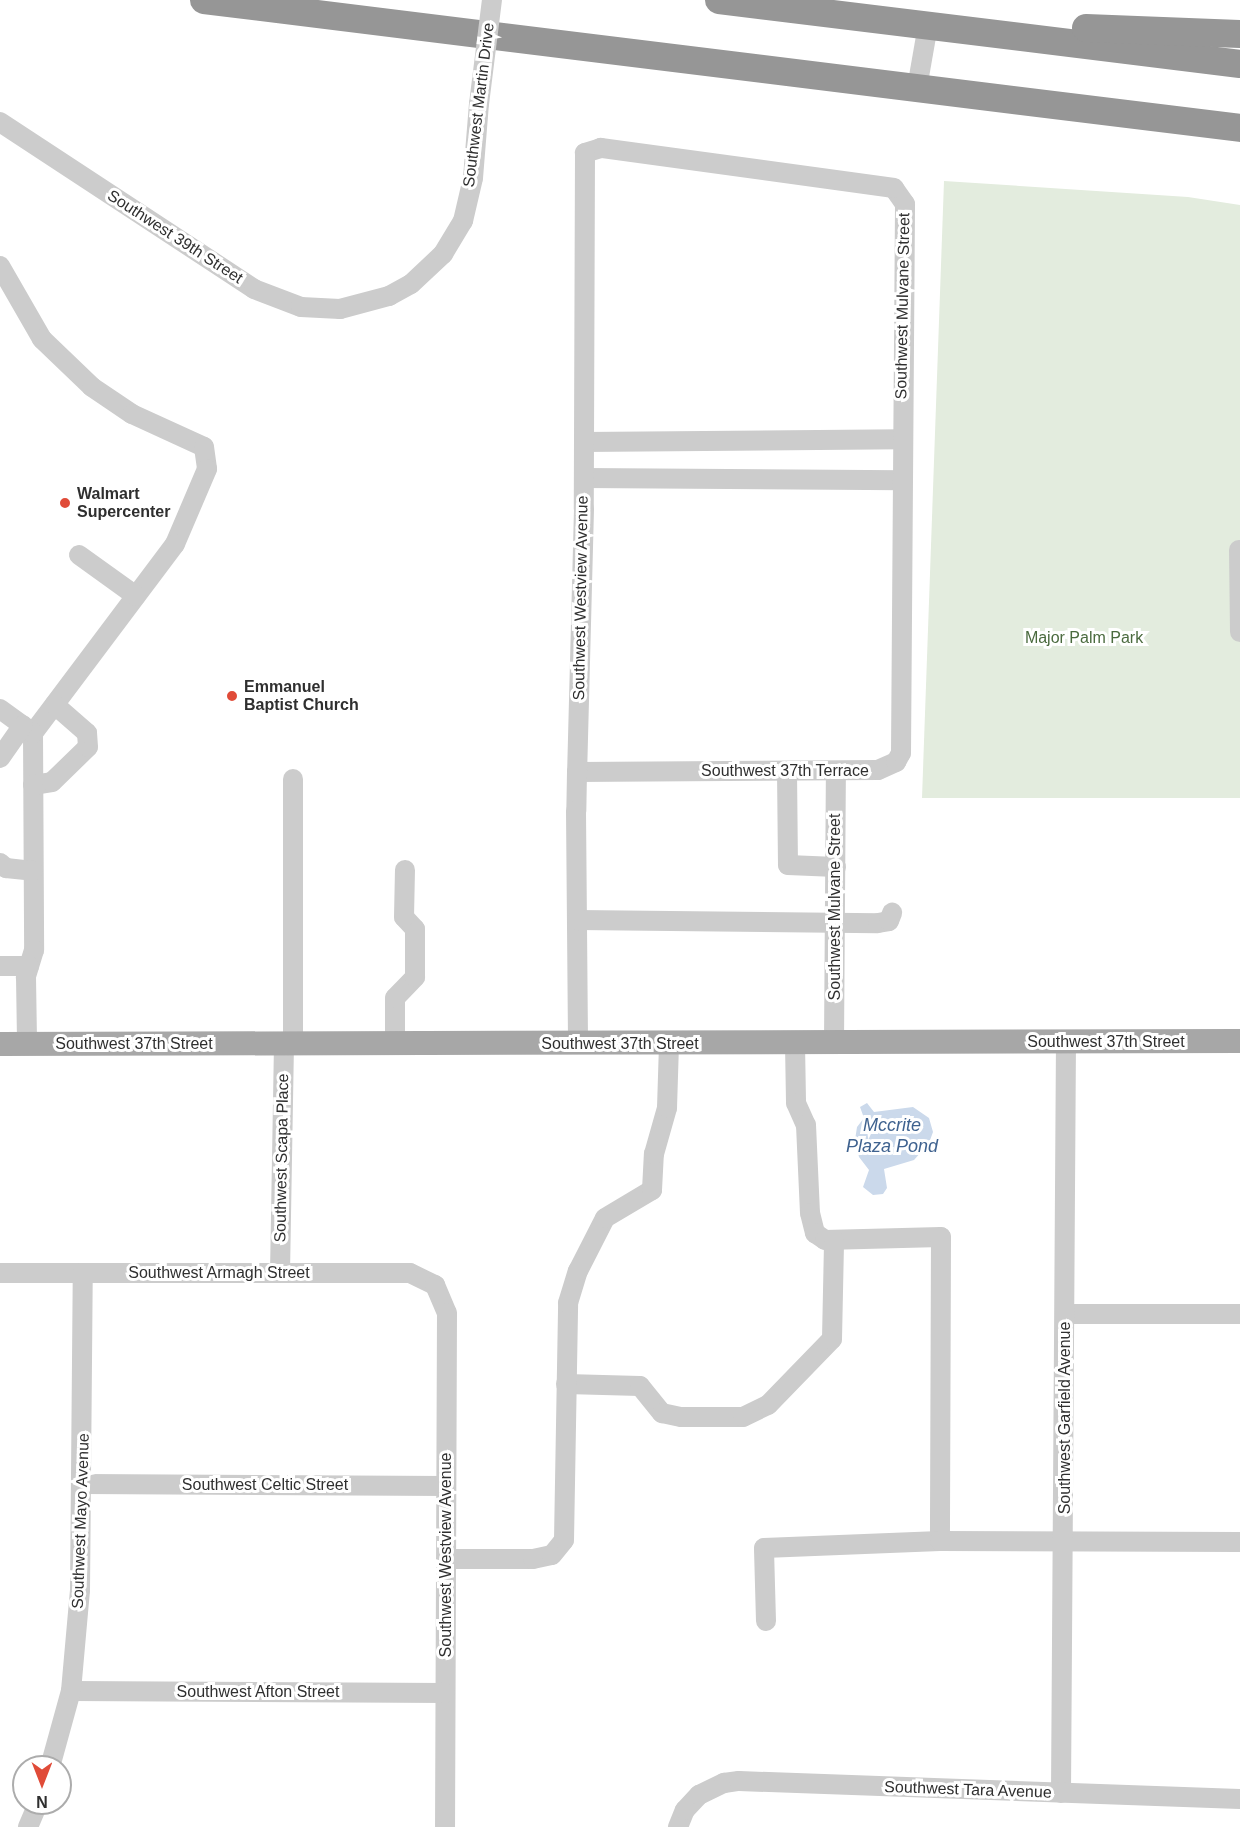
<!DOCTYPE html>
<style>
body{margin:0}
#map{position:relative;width:1240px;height:1827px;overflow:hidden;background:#fff;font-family:Arial,sans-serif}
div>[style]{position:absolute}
.green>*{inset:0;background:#e3ecde}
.water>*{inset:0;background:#cbd9eb}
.minor>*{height:20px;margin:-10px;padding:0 10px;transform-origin:10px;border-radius:10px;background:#ccc}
.major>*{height:24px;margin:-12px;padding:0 12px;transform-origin:12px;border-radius:12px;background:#a7a7a7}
.highway>*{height:28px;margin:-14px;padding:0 14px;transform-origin:14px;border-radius:14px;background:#969696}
.minor-bridge>*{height:20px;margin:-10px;padding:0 10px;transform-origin:10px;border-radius:10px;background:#ccc}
.dots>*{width:16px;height:16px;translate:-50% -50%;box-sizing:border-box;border:3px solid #fff;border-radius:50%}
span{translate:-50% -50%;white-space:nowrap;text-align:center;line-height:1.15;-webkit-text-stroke:6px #fff;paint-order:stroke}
.street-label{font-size:16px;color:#2f2f2f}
.poi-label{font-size:16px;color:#2f2f2f;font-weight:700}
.left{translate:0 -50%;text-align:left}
.park-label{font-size:16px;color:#4a6a3e}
.water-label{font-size:18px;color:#3f628f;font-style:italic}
.north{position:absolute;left:12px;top:1755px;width:60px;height:60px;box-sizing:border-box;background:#fff;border:2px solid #acacac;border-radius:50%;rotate:180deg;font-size:16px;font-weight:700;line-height:24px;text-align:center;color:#2f2f2f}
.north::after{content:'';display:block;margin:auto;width:21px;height:27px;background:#e04b38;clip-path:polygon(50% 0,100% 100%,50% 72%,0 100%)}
</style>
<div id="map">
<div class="green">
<div style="clip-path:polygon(944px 181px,1188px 197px,1240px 205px,1240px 798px,922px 798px)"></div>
</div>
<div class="water">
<div style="clip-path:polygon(867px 1103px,874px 1112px,913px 1107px,929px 1118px,933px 1132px,929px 1143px,914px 1160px,884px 1169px,887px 1188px,883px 1194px,873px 1195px,863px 1187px,869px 1170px,859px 1157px,855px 1140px,857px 1127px,864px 1118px,860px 1107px)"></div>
</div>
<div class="minor">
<div style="left:917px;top:88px;width:64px;rotate:-80.1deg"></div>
<div style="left:0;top:122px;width:304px;rotate:33.3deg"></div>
<div style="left:254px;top:289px;width:50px;rotate:21deg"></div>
<div style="left:301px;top:307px;width:39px;rotate:3deg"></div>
<div style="left:340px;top:309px;width:51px;rotate:-14.9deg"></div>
<div style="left:389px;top:296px;width:25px;rotate:-29deg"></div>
<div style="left:411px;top:284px;width:44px;rotate:-43.2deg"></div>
<div style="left:443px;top:254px;width:39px;rotate:-59deg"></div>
<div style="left:463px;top:221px;width:44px;rotate:-76.9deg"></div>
<div style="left:473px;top:178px;width:74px;rotate:-85.4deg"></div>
<div style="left:0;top:266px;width:84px;rotate:60.1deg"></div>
<div style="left:42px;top:339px;width:69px;rotate:43.8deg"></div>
<div style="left:92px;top:387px;width:48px;rotate:34deg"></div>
<div style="left:132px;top:414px;width:79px;rotate:24.6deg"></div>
<div style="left:204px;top:447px;width:22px;rotate:82deg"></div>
<div style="left:207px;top:469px;width:82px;rotate:113.1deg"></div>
<div style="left:175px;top:544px;width:236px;rotate:126.9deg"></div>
<div style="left:33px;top:733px;width:217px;rotate:89.7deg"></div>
<div style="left:34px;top:950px;width:28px;rotate:107deg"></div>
<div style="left:26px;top:977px;width:67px;rotate:89.1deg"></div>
<div style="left:584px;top:442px;width:318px;rotate:-0.5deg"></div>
<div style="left:584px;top:478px;width:318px;rotate:0.4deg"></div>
<div style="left:1239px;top:550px;width:82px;rotate:89.3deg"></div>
<div style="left:79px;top:555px;width:70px;rotate:35.7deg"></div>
<div style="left:0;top:709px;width:41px;rotate:36deg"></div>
<div style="left:0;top:758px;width:40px;rotate:-55.1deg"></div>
<div style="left:787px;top:771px;width:94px;rotate:89.4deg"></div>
<div style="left:788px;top:865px;width:48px;rotate:2.4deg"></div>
<div style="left:577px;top:772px;width:301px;rotate:-0.4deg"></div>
<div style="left:878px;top:770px;width:20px;rotate:-24deg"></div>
<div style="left:896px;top:762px;width:10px;rotate:-61deg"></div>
<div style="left:901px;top:753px;width:549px;rotate:-89.58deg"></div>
<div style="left:905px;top:204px;width:19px;rotate:-125deg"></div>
<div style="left:894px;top:188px;width:296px;rotate:-172.2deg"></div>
<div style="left:601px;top:148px;width:17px;rotate:163deg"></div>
<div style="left:585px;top:153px;width:356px;rotate:90.2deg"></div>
<div style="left:584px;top:509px;width:263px;rotate:91.5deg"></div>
<div style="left:577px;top:772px;width:39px;rotate:91deg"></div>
<div style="left:576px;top:811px;width:233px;rotate:89.5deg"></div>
<div style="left:33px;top:785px;width:19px;rotate:-9deg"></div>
<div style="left:52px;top:782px;width:50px;rotate:-44.2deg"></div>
<div style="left:88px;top:747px;width:14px;rotate:-94deg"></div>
<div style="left:87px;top:733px;width:43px;rotate:-138.8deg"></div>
<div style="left:0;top:863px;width:8px;rotate:40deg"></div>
<div style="left:6px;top:868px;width:27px;rotate:6deg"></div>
<div style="left:577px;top:920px;width:301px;rotate:0.6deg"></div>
<div style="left:878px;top:923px;width:11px;rotate:-10deg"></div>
<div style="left:889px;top:921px;width:9px;rotate:-69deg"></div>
<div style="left:0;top:966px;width:29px"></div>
<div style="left:293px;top:1043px;width:264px;rotate:-90deg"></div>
<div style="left:395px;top:1044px;width:46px;rotate:-90deg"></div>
<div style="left:395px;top:998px;width:29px;rotate:-46deg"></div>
<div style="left:415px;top:977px;width:48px;rotate:-90deg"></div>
<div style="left:415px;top:929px;width:16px;rotate:-133deg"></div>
<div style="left:404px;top:917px;width:47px;rotate:-88.8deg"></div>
<div style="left:795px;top:1044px;width:59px;rotate:89deg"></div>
<div style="left:796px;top:1103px;width:24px;rotate:66deg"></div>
<div style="left:806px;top:1125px;width:88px;rotate:87.4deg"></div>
<div style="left:810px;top:1213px;width:21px;rotate:76deg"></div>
<div style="left:815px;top:1233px;width:12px;rotate:35deg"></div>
<div style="left:825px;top:1240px;width:116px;rotate:-1.5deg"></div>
<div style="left:941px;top:1237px;width:304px;rotate:90.2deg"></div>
<div style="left:834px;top:1044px;width:273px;rotate:-89.6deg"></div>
<div style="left:0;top:1273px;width:410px"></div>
<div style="left:410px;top:1273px;width:28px;rotate:26deg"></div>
<div style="left:435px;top:1285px;width:30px;rotate:67deg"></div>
<div style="left:447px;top:1313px;width:514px;rotate:90.22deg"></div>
<div style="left:280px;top:1273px;width:230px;rotate:-89deg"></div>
<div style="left:1066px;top:1314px;width:174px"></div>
<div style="left:566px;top:1384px;width:74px;rotate:1.5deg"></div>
<div style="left:640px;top:1386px;width:35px;rotate:51deg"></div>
<div style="left:662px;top:1413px;width:19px;rotate:12deg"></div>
<div style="left:681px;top:1417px;width:62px"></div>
<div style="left:743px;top:1417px;width:28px;rotate:-26deg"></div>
<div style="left:768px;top:1405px;width:92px;rotate:-45.9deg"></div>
<div style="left:832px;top:1339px;width:99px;rotate:-88.8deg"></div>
<div style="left:84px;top:1484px;width:362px;rotate:0.3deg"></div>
<div style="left:446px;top:1559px;width:87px"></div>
<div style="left:533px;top:1559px;width:19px;rotate:-12deg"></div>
<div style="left:552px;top:1555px;width:19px;rotate:-51deg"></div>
<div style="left:564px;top:1540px;width:237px;rotate:-89deg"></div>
<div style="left:568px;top:1303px;width:34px;rotate:-73deg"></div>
<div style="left:578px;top:1271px;width:59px;rotate:-63deg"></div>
<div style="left:605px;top:1218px;width:55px;rotate:-30.8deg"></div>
<div style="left:652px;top:1190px;width:36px;rotate:-87deg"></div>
<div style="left:654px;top:1154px;width:48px;rotate:-74.2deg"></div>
<div style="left:667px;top:1108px;width:64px;rotate:-88.2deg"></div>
<div style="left:766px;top:1621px;width:73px;rotate:-91.6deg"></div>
<div style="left:764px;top:1548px;width:176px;rotate:-2.3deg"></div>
<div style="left:940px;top:1541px;width:300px;rotate:0.2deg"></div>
<div style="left:71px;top:1691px;width:374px;rotate:0.3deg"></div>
<div style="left:50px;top:1767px;width:79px;rotate:-74.6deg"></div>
<div style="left:71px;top:1691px;width:101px;rotate:-84.9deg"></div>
<div style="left:80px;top:1590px;width:317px;rotate:-89.5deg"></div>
<div style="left:1061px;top:1793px;width:751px;rotate:-89.62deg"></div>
<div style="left:28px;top:1827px;width:26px;rotate:-67deg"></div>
<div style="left:678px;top:1827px;width:18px;rotate:-68deg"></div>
<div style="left:685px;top:1810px;width:21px;rotate:-47deg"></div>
<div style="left:699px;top:1795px;width:28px;rotate:-26deg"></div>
<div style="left:724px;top:1783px;width:15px;rotate:-8deg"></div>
<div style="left:739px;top:1781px;width:501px;rotate:2.06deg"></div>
</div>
<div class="major">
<div style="left:0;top:1044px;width:1240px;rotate:-0.14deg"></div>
</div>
<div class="highway">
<div style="left:204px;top:0;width:1044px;rotate:7.04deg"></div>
<div style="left:719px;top:0;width:525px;rotate:7deg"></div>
<div style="left:1086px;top:28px;width:154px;rotate:2.2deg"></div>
</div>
<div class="minor-bridge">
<div style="left:479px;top:104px;width:105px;rotate:-82.9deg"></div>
</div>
<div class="dots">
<div style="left:65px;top:503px;background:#e04b38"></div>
<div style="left:232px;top:696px;background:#e04b38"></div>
</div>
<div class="street-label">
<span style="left:479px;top:105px;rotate:-83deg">Southwest Martin Drive</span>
<span style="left:175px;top:237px;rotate:33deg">Southwest 39th Street</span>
<span style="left:903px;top:306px;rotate:-89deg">Southwest Mulvane Street</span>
<span style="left:581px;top:598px;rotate:-89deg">Southwest Westview Avenue</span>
<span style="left:785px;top:771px">Southwest 37th Terrace</span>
<span style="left:835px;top:907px;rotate:-90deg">Southwest Mulvane Street</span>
<span style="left:1106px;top:1042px">Southwest 37th Street</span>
<span style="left:134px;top:1044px">Southwest 37th Street</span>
<span style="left:620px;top:1044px">Southwest 37th Street</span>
<span style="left:282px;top:1158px;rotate:-89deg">Southwest Scapa Place</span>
<span style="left:219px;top:1273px">Southwest Armagh Street</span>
<span style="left:1065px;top:1418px;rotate:-90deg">Southwest Garfield Avenue</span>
<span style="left:265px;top:1485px">Southwest Celtic Street</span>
<span style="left:81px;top:1521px;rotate:-88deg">Southwest Mayo Avenue</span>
<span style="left:446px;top:1555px;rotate:-90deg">Southwest Westview Avenue</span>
<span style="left:258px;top:1692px">Southwest Afton Street</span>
<span style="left:968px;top:1790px;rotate:2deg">Southwest Tara Avenue</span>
</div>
<div class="poi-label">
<span class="left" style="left:77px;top:503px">Walmart<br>Supercenter</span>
<span class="left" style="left:244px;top:696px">Emmanuel<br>Baptist Church</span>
</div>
<div class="park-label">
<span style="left:1084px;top:638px">Major Palm Park</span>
</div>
<div class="water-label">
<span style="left:892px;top:1136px">Mccrite<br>Plaza Pond</span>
</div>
<div class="north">N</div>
</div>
